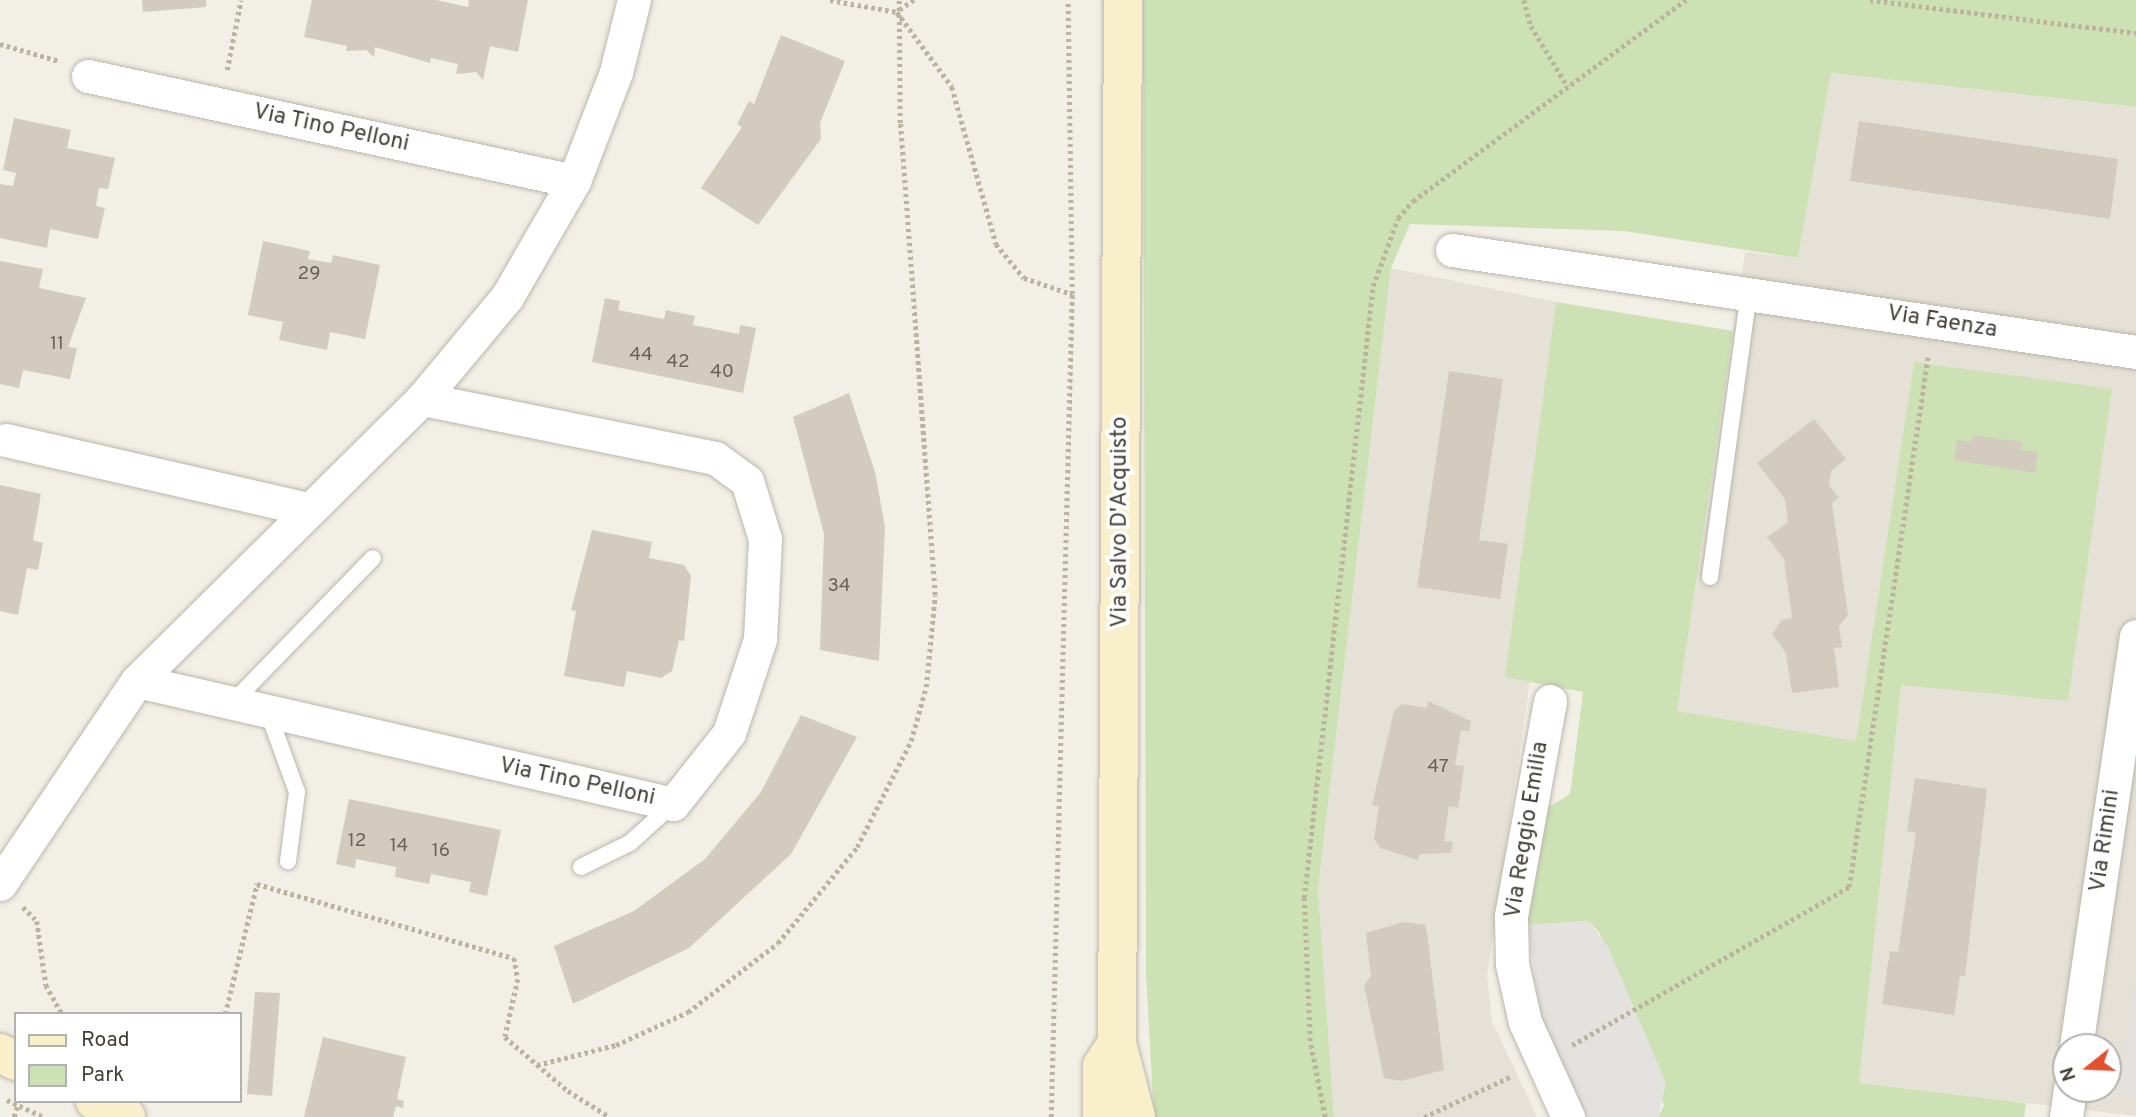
<!DOCTYPE html>
<style>
body{margin:0}
#map{position:relative;width:2136px;height:1117px;overflow:hidden;background:#f2efe7;font-family:Overpass,sans-serif}
div>[style]{position:absolute}
.residential>*{inset:0;background:#e5e1d6}
.green>*{inset:0;background:#cce2b4}
.parking>*{inset:0;background:#e3e2df}
.building>*{inset:0;background:#d2cbbe}
.path>*{height:4.5px;margin-top:-2.25px;transform-origin:0;background:repeating-linear-gradient(90deg,#bcb39e 0 3.5px,transparent 0 7px)}
.roads{filter:drop-shadow(0 0 2px #bcb7ab) drop-shadow(0 0 2px #bcb7ab)}
.lane>*{height:16px;margin:-8px;padding:0 8px;transform-origin:8px;border-radius:8px;background:#fff}
.street>*{height:33px;margin:-16.5px;padding:0 16.5px;transform-origin:16.5px;border-radius:16.5px;background:#fff}
.secondary>*{height:38px;margin:-19px;padding:0 19px;transform-origin:19px;border-radius:19px;background:#f9efcb}
span{translate:-50% -50%;white-space:nowrap;text-align:center;line-height:1.15;-webkit-text-stroke:7px #fff;paint-order:stroke}
.number-label{font-size:19px;color:#686259}
.number-label span{-webkit-text-stroke-width:0}
.street-label{font-size:23px;color:#443f37}
.legend{position:absolute;left:14px;top:1012px;width:228px;height:91px;box-sizing:border-box;background:#fff;border:2px solid #b4b2af;margin:0;padding:9px 12px;list-style:none;font-size:21px;color:#443f37}
.legend li{display:flex;align-items:center;gap:14px;height:35px}
.legend b{width:35px;border:2px solid #b4b2af}
.north{position:absolute;left:2052px;top:1033px;width:70px;height:70px;box-sizing:border-box;background:#fff;border:2px solid #b4b2af;border-radius:50%;rotate:252deg;font-size:19px;font-weight:700;line-height:28px;text-align:center;color:#443f37}
.north::after{content:'';display:block;margin:auto;width:24px;height:32px;background:#e2502e;clip-path:polygon(50% 0,100% 100%,50% 72%,0 100%)}
</style>
<div id="map">
<div class="residential">
<div style="clip-path:polygon(evenodd,1831px 73px,2136px 107px,2136px 1116px,1859px 1083px,1901px 684px,1914px 363px,1856px 741px,1677px 711px,1745px 252px,1798px 258px,1831px 73px,2066px 1047px,2108px 1047px,2108px 1089px,2066px 1089px,2066px 1047px)"></div>
<div style="clip-path:polygon(1391px 268px,1556px 302px,1506px 676px,1530px 681px,1487px 976px,1492px 1021px,1537px 1117px,1334px 1117px,1318px 889px)"></div>
</div>
<div class="green">
<div style="clip-path:polygon(1143px 0,2136px 0,2136px 107px,1831px 73px,1798px 258px,1624px 231px,1410px 224px,1391px 268px,1318px 889px,1334px 1117px,1154px 1117px,1146px 975px)"></div>
<div style="clip-path:polygon(1556px 302px,1733px 331px,1677px 711px,1856px 741px,1914px 362px,2112px 389px,2068px 701px,1901px 685px,1859px 1083px,2026px 1103px,2024px 1117px,1658px 1117px,1664px 1105px,1599px 932px,1588px 921px,1527px 925px,1544px 810px,1570px 794px,1583px 692px,1505px 677px)"></div>
</div>
<div class="parking">
<div style="clip-path:polygon(1588px 921px,1608px 947px,1666px 1083px,1658px 1117px,1588px 1117px,1543px 1034px,1527px 925px)"></div>
<div style="clip-path:polygon(2136px 972px,2136px 1096px,2119px 1094px)"></div>
</div>
<div class="building">
<div style="clip-path:polygon(142px 0,206px 0,206px 7px,143px 12px)"></div>
<div style="clip-path:polygon(312px 0,436px 0,468px 7px,469px 0,528px 0,518px 52px,490px 46px,483px 80px,476px 72px,456px 74px,458px 64px,431px 58px,430px 63px,375px 47px,374px 57px,366px 50px,346px 51px,347px 46px,304px 37px)"></div>
<div style="clip-path:polygon(781px 35px,845px 61px,820px 123px,821px 139px,758px 225px,701px 188px,742px 127px,737px 124px,749px 101px,754px 104px)"></div>
<div style="clip-path:polygon(14px 118px,71px 130px,67px 148px,115px 158px,108px 189px,99px 188px,96px 206px,105px 208px,98px 239px,50px 229px,47px 248px,0 238px,0 184px,13px 186px,16px 173px,3px 170px)"></div>
<div style="clip-path:polygon(1859px 121px,2118px 159px,2110px 219px,1850px 181px)"></div>
<div style="clip-path:polygon(263px 241px,310px 251px,308px 259px,331px 263px,333px 255px,380px 265px,365px 339px,330px 332px,327px 350px,279px 340px,283px 322px,248px 315px)"></div>
<div style="clip-path:polygon(0 261px,43px 269px,39px 288px,86px 298px,68px 347px,77px 348px,70px 379px,23px 370px,19px 388px,0 384px)"></div>
<div style="clip-path:polygon(605px 298px,620px 301px,618px 310px,664px 319px,666px 310px,695px 316px,693px 325px,739px 334px,740px 325px,756px 328px,743px 393px,592px 362px)"></div>
<div style="clip-path:polygon(1449px 371px,1503px 379px,1479px 540px,1508px 544px,1500px 599px,1417px 587px)"></div>
<div style="clip-path:polygon(849px 393px,875px 472px,885px 527px,879px 661px,820px 650px,824px 534px,793px 417px)"></div>
<div style="clip-path:polygon(1814px 419px,1846px 459px,1831px 471px,1829px 485px,1839px 498px,1832px 503px,1848px 615px,1839px 626px,1842px 647px,1834px 648px,1839px 687px,1792px 693px,1786px 653px,1772px 634px,1782px 620px,1792px 618px,1784px 559px,1767px 537px,1788px 522px,1785px 499px,1757px 463px)"></div>
<div style="clip-path:polygon(1973px 435px,2022px 442px,2021px 450px,2038px 452px,2035px 473px,1954px 460px,1957px 440px,1972px 442px)"></div>
<div style="clip-path:polygon(0 485px,41px 494px,33px 540px,43px 543px,38px 570px,27px 568px,18px 615px,0 611px)"></div>
<div style="clip-path:polygon(592px 530px,652px 542px,649px 558px,684px 565px,691px 576px,684px 641px,679px 640px,672px 671px,661px 678px,627px 671px,624px 687px,564px 676px,576px 611px,571px 610px)"></div>
<div style="clip-path:polygon(1428px 701px,1471px 721px,1469px 732px,1461px 730px,1455px 765px,1464px 766px,1458px 808px,1449px 806px,1444px 841px,1453px 842px,1451px 853px,1419px 854px,1418px 860px,1380px 848px,1374px 839px,1379px 806px,1372px 805px,1394px 711px,1402px 704px,1427px 708px)"></div>
<div style="clip-path:polygon(801px 715px,857px 737px,791px 854px,689px 948px,573px 1004px,554px 946px,634px 911px,705px 859px,761px 792px)"></div>
<div style="clip-path:polygon(1915px 778px,1987px 789px,1965px 976px,1960px 976px,1954px 1015px,1882px 1004px,1890px 951px,1898px 952px,1916px 833px,1907px 831px)"></div>
<div style="clip-path:polygon(349px 799px,501px 830px,487px 896px,469px 892px,471px 882px,431px 874px,429px 884px,395px 877px,396px 867px,356px 859px,355px 868px,336px 864px)"></div>
<div style="clip-path:polygon(1404px 922px,1426px 925px,1444px 1070px,1401px 1081px,1384px 1078px,1364px 985px,1371px 976px,1366px 933px)"></div>
<div style="clip-path:polygon(255px 992px,280px 993px,272px 1096px,247px 1094px)"></div>
<div style="clip-path:polygon(323px 1037px,406px 1057px,397px 1099px,404px 1101px,403px 1108px,396px 1106px,393px 1117px,304px 1117px)"></div>
</div>
<div class="path">
<div style="left:830px;top:0;width:68px;rotate:10.2deg"></div>
<div style="left:914px;top:0;width:21px;rotate:145deg"></div>
<div style="left:897px;top:12px;width:93px;rotate:53.7deg"></div>
<div style="left:952px;top:87px;width:163px;rotate:74.3deg"></div>
<div style="left:996px;top:244px;width:44px;rotate:50.5deg"></div>
<div style="left:1024px;top:278px;width:51px;rotate:18.4deg"></div>
<div style="left:1524px;top:0;width:27px;rotate:75deg"></div>
<div style="left:1531px;top:26px;width:71px;rotate:58.8deg"></div>
<div style="left:1870px;top:0;width:268px;rotate:7.1deg"></div>
<div style="left:0;top:44px;width:61px;rotate:16.1deg"></div>
<div style="left:227px;top:70px;width:71px;rotate:-78.7deg"></div>
<div style="left:23px;top:907px;width:20px;rotate:45deg"></div>
<div style="left:37px;top:921px;width:65px;rotate:82deg"></div>
<div style="left:46px;top:985px;width:33px;rotate:61deg"></div>
<div style="left:225px;top:1014px;width:134px;rotate:-76.2deg"></div>
<div style="left:257px;top:884px;width:267px;rotate:16.1deg"></div>
<div style="left:514px;top:958px;width:21px;rotate:79deg"></div>
<div style="left:518px;top:979px;width:59px;rotate:102.6deg"></div>
<div style="left:505px;top:1037px;width:83px;rotate:40.6deg"></div>
<div style="left:568px;top:1091px;width:49px;rotate:31.8deg"></div>
<div style="left:1572px;top:1045px;width:319px;rotate:-29.7deg"></div>
<div style="left:1849px;top:887px;width:537px;rotate:-81.54deg"></div>
<div style="left:537px;top:1065px;width:81px;rotate:-14.2deg"></div>
<div style="left:616px;top:1045px;width:79px;rotate:-24.6deg"></div>
<div style="left:688px;top:1012px;width:113px;rotate:-37.5deg"></div>
<div style="left:778px;top:943px;width:124px;rotate:-50.5deg"></div>
<div style="left:857px;top:847px;width:119px;rotate:-63deg"></div>
<div style="left:911px;top:741px;width:56px;rotate:-74.5deg"></div>
<div style="left:926px;top:687px;width:92px;rotate:-84.4deg"></div>
<div style="left:935px;top:595px;width:473px;rotate:-94.2deg"></div>
<div style="left:900px;top:123px;width:123px;rotate:-90.5deg"></div>
<div style="left:7px;top:1100px;width:40px;rotate:25deg"></div>
<div style="left:14px;top:1117px;width:13px;rotate:-72deg"></div>
<div style="left:1051px;top:1117px;width:823px;rotate:-88.54deg"></div>
<div style="left:1072px;top:294px;width:294px;rotate:-90.8deg"></div>
<div style="left:1325px;top:1117px;width:77px;rotate:-101.2deg"></div>
<div style="left:1310px;top:1041px;width:143px;rotate:-92.4deg"></div>
<div style="left:1304px;top:898px;width:616px;rotate:-83.57deg"></div>
<div style="left:1373px;top:286px;width:72px;rotate:-69.8deg"></div>
<div style="left:1398px;top:218px;width:23px;rotate:-49deg"></div>
<div style="left:1413px;top:201px;width:339px;rotate:-36.4deg"></div>
<div style="left:1424px;top:1117px;width:97px;rotate:-25deg"></div>
</div>
<div class="roads">
<div class="lane">
<div style="left:1710px;top:577px;width:286px;rotate:-82.2deg"></div>
<div style="left:232px;top:703px;width:202px;rotate:-45.8deg"></div>
<div style="left:269px;top:715px;width:82px;rotate:70deg"></div>
<div style="left:297px;top:792px;width:70px;rotate:97.4deg"></div>
<div style="left:581px;top:867px;width:55px;rotate:-26.1deg"></div>
<div style="left:630px;top:843px;width:58px;rotate:-42.2deg"></div>
</div>
<div class="street">
<div style="left:88px;top:76px;width:497px;rotate:12.2deg"></div>
<div style="left:1452px;top:250px;width:692px;rotate:8.48deg"></div>
<div style="left:6px;top:440px;width:309px;rotate:12.9deg"></div>
<div style="left:137px;top:681px;width:550px;rotate:12.92deg"></div>
<div style="left:673px;top:804px;width:90px;rotate:-51.7deg"></div>
<div style="left:729px;top:733px;width:99px;rotate:-71.7deg"></div>
<div style="left:760px;top:639px;width:100px;rotate:-87.1deg"></div>
<div style="left:765px;top:539px;width:61px;rotate:-107.2deg"></div>
<div style="left:747px;top:481px;width:39px;rotate:-144deg"></div>
<div style="left:715px;top:458px;width:299px;rotate:-168.6deg"></div>
<div style="left:1550px;top:701px;width:219px;rotate:100.3deg"></div>
<div style="left:1511px;top:916px;width:48px;rotate:88.8deg"></div>
<div style="left:1512px;top:964px;width:59px;rotate:77.4deg"></div>
<div style="left:1525px;top:1022px;width:104px;rotate:65.6deg"></div>
<div style="left:0;top:884px;width:245px;rotate:-56deg"></div>
<div style="left:137px;top:681px;width:401px;rotate:-44.7deg"></div>
<div style="left:422px;top:399px;width:133px;rotate:-50.2deg"></div>
<div style="left:507px;top:297px;width:134px;rotate:-60deg"></div>
<div style="left:574px;top:181px;width:117px;rotate:-68.9deg"></div>
<div style="left:616px;top:72px;width:74px;rotate:-76deg"></div>
<div style="left:2076px;top:1047px;width:415px;rotate:-81.7deg"></div>
<div style="left:2066px;top:1117px;width:28px;rotate:-82deg"></div>
</div>
<div class="secondary">
<div style="left:1123px;top:0;width:1043px;rotate:90.33deg"></div>
<div style="left:1117px;top:1043px;width:76px;rotate:75.6deg"></div>
<div style="left:0;top:1053px;width:18px;rotate:27deg"></div>
<div style="left:95px;top:1101px;width:35px;rotate:27deg"></div>
<div style="left:1102px;top:1117px;width:51px;rotate:-90deg"></div>
<div style="left:1102px;top:1066px;width:27px;rotate:-57deg"></div>
</div>
</div>
<div class="number-label">
<span style="left:309px;top:275px">29</span>
<span style="left:57px;top:345px">11</span>
<span style="left:641px;top:356px">44</span>
<span style="left:678px;top:363px">42</span>
<span style="left:722px;top:373px">40</span>
<span style="left:839px;top:587px">34</span>
<span style="left:1438px;top:768px">47</span>
<span style="left:357px;top:842px">12</span>
<span style="left:399px;top:847px">14</span>
<span style="left:441px;top:852px">16</span>
</div>
<div class="street-label">
<span style="left:331px;top:129px;rotate:12deg">Via Tino Pelloni</span>
<span style="left:1942px;top:323px;rotate:9deg">Via Faenza</span>
<span style="left:1121px;top:522px;rotate:-90deg">Via Salvo D'Acquisto</span>
<span style="left:577px;top:783px;rotate:12deg">Via Tino Pelloni</span>
<span style="left:1528px;top:830px;rotate:-81deg">Via Reggio Emilia</span>
<span style="left:2106px;top:841px;rotate:-82deg">Via Rimini</span>
</div>
<ul class="legend">
<li><b style="height:9px;background:#f9efcb"></b>Road</li>
<li><b style="height:19px;background:#cce2b4"></b>Park</li>
</ul>
<div class="north">N</div>
</div>
